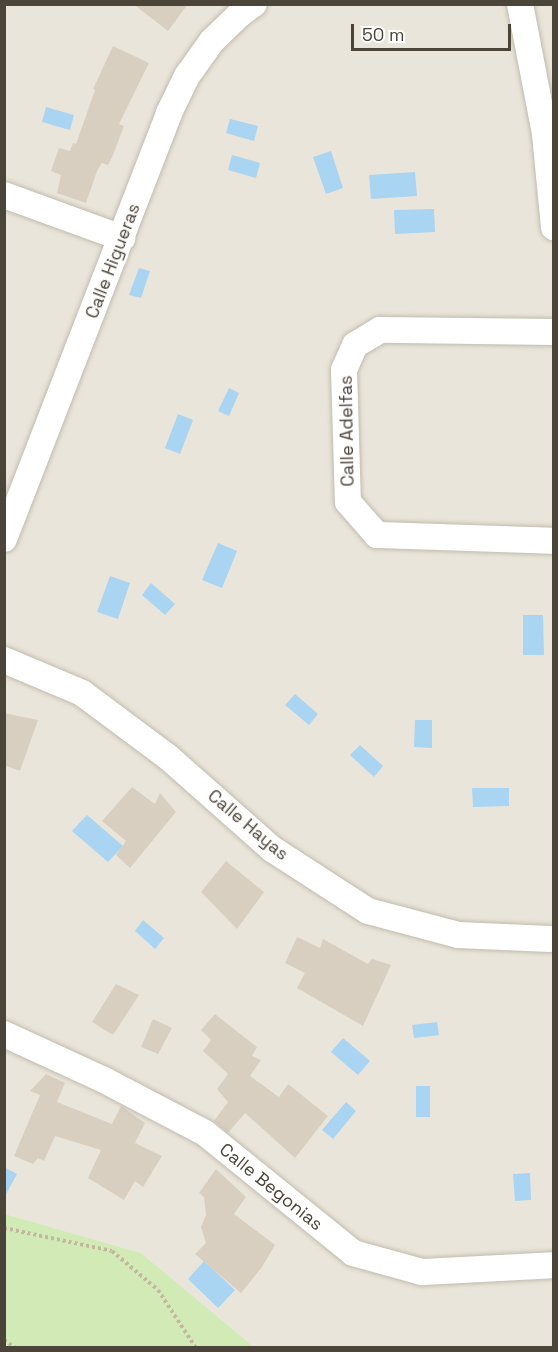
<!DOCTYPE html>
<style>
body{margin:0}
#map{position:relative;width:558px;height:1352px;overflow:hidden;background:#f6f3ec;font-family:"Space Grotesk",sans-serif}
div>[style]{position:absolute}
.residential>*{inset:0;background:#eae5da}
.green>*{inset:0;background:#d2eab5}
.water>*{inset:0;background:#a9d4f2}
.building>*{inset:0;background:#d8cfc1}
.path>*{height:4px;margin-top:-2px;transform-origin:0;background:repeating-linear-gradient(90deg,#c4b79f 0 3px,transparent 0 6px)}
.roads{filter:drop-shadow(0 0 2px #c2bbae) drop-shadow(0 0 2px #c2bbae)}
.street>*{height:26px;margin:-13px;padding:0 13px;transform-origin:13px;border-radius:13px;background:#fff}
span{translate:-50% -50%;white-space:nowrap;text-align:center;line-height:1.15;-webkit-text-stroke:5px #fff;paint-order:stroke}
.street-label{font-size:18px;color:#4b4439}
.frame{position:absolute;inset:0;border:6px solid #4b4439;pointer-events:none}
.scale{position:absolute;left:351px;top:24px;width:160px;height:27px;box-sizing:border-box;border:3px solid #4b4439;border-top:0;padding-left:8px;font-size:18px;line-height:21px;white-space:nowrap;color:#4b4439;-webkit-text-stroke:4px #fff;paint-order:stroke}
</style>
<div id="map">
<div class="residential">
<div style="clip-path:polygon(4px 5px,553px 5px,553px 1347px,254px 1347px,141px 1253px,5px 1214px)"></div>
</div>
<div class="green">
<div style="clip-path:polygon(5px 1214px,141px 1253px,254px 1347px,5px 1347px)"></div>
</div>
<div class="water">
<div style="clip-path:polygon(46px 107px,74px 115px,70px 130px,42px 122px)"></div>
<div style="clip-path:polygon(230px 119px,258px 126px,254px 141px,226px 133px)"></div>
<div style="clip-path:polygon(331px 151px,343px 188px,326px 194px,313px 157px)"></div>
<div style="clip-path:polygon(232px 155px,260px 163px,256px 178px,228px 170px)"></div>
<div style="clip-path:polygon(415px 172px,417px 196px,371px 199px,369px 175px)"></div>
<div style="clip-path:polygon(434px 209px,435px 232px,395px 234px,394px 210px)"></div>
<div style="clip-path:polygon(139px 268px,150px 271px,141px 298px,129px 295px)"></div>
<div style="clip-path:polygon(229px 388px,239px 393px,229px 416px,218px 411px)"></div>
<div style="clip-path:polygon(178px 414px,193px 420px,180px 454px,165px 448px)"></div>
<div style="clip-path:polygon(218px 543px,237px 551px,222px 588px,202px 580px)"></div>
<div style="clip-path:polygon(110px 576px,130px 583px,118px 619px,97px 612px)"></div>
<div style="clip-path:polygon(151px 583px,175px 604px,165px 615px,142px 595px)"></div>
<div style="clip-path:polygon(523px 615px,543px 615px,544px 655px,523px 655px)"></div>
<div style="clip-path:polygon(295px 694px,318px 714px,309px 725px,285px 705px)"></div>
<div style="clip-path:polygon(415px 720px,432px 720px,432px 748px,414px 747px)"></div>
<div style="clip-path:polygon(360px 745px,383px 766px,374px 777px,350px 755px)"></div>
<div style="clip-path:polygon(472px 788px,509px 788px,509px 806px,473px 807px)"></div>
<div style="clip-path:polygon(87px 815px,123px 846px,108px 862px,72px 831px)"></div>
<div style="clip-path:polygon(143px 920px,164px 938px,155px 949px,135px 931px)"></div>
<div style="clip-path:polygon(437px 1022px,439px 1035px,414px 1038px,412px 1025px)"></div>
<div style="clip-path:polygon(343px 1038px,370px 1061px,358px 1075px,331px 1052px)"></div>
<div style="clip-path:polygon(416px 1086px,430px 1086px,430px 1117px,416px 1117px)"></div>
<div style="clip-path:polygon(346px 1102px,356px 1111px,333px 1139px,322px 1130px)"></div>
<div style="clip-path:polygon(6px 1168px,17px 1174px,5px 1196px,5px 1170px)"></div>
<div style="clip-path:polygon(530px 1173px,531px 1200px,515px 1201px,513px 1174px)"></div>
<div style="clip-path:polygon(204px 1261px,235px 1290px,218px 1308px,188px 1279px)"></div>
</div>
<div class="building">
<div style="clip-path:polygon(133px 4px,188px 4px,168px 31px)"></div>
<div style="clip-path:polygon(113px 46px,149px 63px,119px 124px,124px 126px,113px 155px,108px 165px,102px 163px,97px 171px,86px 203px,57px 193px,61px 175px,51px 171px,59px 148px,70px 151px,73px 143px,76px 144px,95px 90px,93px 89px)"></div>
<div style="clip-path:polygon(4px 713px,38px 720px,20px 771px,4px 765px)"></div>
<div style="clip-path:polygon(132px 787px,155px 804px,160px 793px,176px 812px,130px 868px,116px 855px,126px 841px,102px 821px)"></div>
<div style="clip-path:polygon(226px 861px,264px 892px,237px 929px,201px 892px)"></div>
<div style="clip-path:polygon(297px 937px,320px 948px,323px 939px,368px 964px,372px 959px,391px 965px,363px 1026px,297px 988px,305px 973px,285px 963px)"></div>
<div style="clip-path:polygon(116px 984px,139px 995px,113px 1035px,92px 1022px)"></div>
<div style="clip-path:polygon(215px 1014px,257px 1047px,252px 1056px,261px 1060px,250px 1076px,279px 1097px,288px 1084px,328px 1116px,295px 1158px,245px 1113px,228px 1133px,214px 1121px,228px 1102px,217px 1089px,228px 1074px,203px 1051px,211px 1040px,201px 1030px)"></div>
<div style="clip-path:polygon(153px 1019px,172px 1028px,158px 1054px,141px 1047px)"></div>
<div style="clip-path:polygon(46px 1074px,65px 1083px,57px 1102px,112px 1124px,121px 1106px,145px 1123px,135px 1143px,162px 1156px,143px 1187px,135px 1181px,124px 1200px,88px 1178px,101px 1150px,55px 1136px,44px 1161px,38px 1158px,33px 1164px,14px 1156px,40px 1095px,30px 1091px)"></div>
<div style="clip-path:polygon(216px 1169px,246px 1197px,234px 1214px,275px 1245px,262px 1267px,241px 1293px,195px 1254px,206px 1243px,201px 1227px,206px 1215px,204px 1197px,199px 1193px)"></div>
</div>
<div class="path">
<div style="left:4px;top:1228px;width:110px;rotate:12deg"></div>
<div style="left:112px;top:1251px;width:60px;rotate:40.3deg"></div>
<div style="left:158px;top:1290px;width:69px;rotate:56.8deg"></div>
<div style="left:4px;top:1340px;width:14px;rotate:34deg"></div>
</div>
<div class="roads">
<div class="street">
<div style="left:520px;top:4px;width:132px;rotate:79.1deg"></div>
<div style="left:545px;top:134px;width:94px;rotate:84.5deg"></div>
<div style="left:4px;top:195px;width:126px;rotate:20deg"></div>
<div style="left:554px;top:332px;width:174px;rotate:-179.3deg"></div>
<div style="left:380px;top:330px;width:29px;rotate:149deg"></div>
<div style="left:355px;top:345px;width:27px;rotate:114deg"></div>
<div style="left:344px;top:370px;width:132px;rotate:88.3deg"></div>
<div style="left:348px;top:502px;width:44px;rotate:48.7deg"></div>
<div style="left:377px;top:535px;width:177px;rotate:1.9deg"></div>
<div style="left:4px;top:539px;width:457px;rotate:-68.8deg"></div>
<div style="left:169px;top:113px;width:41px;rotate:-64.1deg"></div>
<div style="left:187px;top:76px;width:43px;rotate:-54.5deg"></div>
<div style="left:212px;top:41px;width:39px;rotate:-44deg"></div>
<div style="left:240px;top:14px;width:17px;rotate:-36deg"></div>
<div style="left:4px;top:660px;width:85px;rotate:22.9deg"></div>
<div style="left:82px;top:693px;width:107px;rotate:36.7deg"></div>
<div style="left:168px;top:757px;width:139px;rotate:41.5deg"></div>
<div style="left:272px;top:849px;width:114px;rotate:32.9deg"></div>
<div style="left:368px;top:911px;width:93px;rotate:14.9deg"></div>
<div style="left:458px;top:935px;width:92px;rotate:2.5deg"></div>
<div style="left:4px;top:1034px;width:112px;rotate:24.7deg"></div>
<div style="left:106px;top:1081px;width:112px;rotate:27.7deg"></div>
<div style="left:205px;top:1133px;width:191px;rotate:39deg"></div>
<div style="left:353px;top:1253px;width:72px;rotate:15.4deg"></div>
<div style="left:422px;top:1272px;width:132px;rotate:-3deg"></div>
</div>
</div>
<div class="street-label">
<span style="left:113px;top:261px;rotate:-69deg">Calle Higueras</span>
<span style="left:347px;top:431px;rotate:-91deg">Calle Adelfas</span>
<span style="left:248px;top:825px;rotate:40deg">Calle Hayas</span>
<span style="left:271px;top:1187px;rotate:39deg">Calle Begonias</span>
</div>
<div class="frame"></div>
<div class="scale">50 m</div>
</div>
